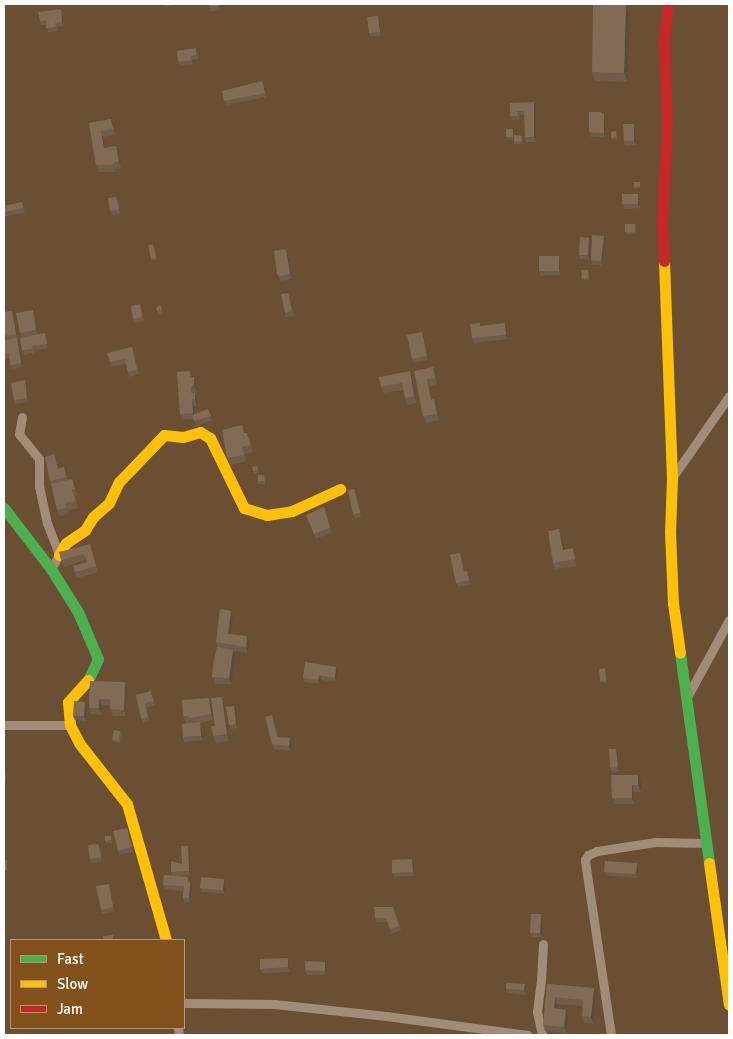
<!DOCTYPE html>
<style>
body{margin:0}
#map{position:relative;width:733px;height:1039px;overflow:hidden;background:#6a4f32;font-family:Signika,sans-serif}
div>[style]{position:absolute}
.street>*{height:9px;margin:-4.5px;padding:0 4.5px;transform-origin:4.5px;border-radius:4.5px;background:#a08c78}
.fast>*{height:11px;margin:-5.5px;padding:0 5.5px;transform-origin:5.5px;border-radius:5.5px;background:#4caf50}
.slow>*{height:11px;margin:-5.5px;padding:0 5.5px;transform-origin:5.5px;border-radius:5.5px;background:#ffc107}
.jam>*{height:11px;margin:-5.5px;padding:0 5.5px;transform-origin:5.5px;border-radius:5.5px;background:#c62828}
.wall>*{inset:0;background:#6f5c49}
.shaded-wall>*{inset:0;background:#5a4b3c}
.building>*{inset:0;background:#816b55}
span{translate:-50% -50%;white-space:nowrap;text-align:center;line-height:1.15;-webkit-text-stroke:4.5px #82501a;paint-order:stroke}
.frame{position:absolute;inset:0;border:5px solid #fff;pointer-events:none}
.legend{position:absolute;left:10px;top:939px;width:175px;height:90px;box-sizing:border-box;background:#82501a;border:1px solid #b49676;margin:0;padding:6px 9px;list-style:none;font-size:15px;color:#fff}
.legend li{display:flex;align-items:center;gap:10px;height:25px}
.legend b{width:25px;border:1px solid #b49676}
</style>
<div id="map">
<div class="street">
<div style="left:22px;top:417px;width:17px;rotate:100deg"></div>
<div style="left:19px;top:434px;width:32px;rotate:51deg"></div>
<div style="left:39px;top:459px;width:27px;rotate:90deg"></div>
<div style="left:39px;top:486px;width:38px;rotate:78deg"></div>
<div style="left:47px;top:523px;width:34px;rotate:69deg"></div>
<div style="left:59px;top:555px;width:16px;rotate:120deg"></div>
<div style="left:672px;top:478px;width:100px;rotate:-55.2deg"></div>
<div style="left:687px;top:697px;width:88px;rotate:-61.4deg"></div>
<div style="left:4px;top:725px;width:66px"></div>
<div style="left:184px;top:1003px;width:90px;rotate:0.6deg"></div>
<div style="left:274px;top:1004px;width:113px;rotate:6.1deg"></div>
<div style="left:386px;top:1016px;width:143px;rotate:7.6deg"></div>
<div style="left:178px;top:1028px;width:7px;rotate:82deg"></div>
<div style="left:542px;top:1035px;width:24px;rotate:-102deg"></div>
<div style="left:537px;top:1012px;width:31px;rotate:-83deg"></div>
<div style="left:541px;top:981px;width:37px;rotate:-87deg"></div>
<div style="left:611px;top:1035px;width:177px;rotate:-98.5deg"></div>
<div style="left:585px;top:860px;width:6px;rotate:-59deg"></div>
<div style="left:588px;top:855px;width:10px;rotate:-24deg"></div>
<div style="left:597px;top:851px;width:59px;rotate:-8.8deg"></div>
<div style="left:655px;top:842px;width:50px;rotate:1.1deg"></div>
</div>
<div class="fast">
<div style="left:4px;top:508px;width:77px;rotate:52.4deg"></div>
<div style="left:51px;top:569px;width:51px;rotate:57.9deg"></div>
<div style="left:78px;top:612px;width:51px;rotate:66.9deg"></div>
<div style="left:98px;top:659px;width:23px;rotate:115deg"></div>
<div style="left:680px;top:653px;width:212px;rotate:82.1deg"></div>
</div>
<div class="slow">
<div style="left:664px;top:261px;width:217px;rotate:87.9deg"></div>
<div style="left:672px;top:478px;width:54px;rotate:92.1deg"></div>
<div style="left:670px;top:532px;width:71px;rotate:87.6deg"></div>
<div style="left:673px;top:603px;width:50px;rotate:82deg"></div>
<div style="left:59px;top:555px;width:14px;rotate:-60deg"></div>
<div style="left:66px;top:543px;width:23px;rotate:-34deg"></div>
<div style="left:85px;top:530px;width:15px;rotate:-58deg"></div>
<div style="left:93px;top:517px;width:21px;rotate:-41deg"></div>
<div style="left:109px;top:503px;width:23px;rotate:-65deg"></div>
<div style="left:119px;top:482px;width:65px;rotate:-46.2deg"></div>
<div style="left:164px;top:435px;width:19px;rotate:6deg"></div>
<div style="left:183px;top:437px;width:18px;rotate:-16deg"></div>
<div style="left:200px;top:432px;width:12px;rotate:31deg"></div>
<div style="left:210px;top:438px;width:78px;rotate:64.1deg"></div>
<div style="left:244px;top:508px;width:24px;rotate:17deg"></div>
<div style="left:267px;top:515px;width:25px;rotate:-9deg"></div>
<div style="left:292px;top:511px;width:53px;rotate:-24.6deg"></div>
<div style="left:88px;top:680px;width:30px;rotate:132deg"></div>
<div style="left:68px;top:702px;width:23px;rotate:85deg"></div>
<div style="left:70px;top:725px;width:20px;rotate:63deg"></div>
<div style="left:79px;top:743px;width:78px;rotate:51.8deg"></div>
<div style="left:127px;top:804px;width:141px;rotate:74deg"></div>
<div style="left:709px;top:863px;width:143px;rotate:82deg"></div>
</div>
<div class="jam">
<div style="left:664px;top:261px;width:40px;rotate:-92.9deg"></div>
<div style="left:662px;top:221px;width:94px;rotate:-87deg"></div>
<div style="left:667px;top:127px;width:87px;rotate:-92deg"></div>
<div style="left:664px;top:40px;width:36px;rotate:-84deg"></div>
</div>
<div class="wall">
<div style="clip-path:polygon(164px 4px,172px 4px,172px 5px,165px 7px)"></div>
<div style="clip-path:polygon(209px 4px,219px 4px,220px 10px,211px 12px)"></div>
<div style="clip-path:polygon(61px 9px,62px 14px,64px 26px,57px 27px,58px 31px,48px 32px,46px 25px,41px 25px,40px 21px)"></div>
<div style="clip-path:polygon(629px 14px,628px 82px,595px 81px,592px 72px)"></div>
<div style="clip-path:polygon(380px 20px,381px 36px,370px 37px,369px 33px)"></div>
<div style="clip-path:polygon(197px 52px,198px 59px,192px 60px,193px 65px,180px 66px,178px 62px)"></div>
<div style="clip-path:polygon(262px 81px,266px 97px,226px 105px,224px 101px)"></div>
<div style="clip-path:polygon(534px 102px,536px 107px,536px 142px,526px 142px,525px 137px,524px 115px,519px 115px,519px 120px,512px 120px,510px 116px)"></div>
<div style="clip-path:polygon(604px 114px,605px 118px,605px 137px,591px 137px,589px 132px)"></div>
<div style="clip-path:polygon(89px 123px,113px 126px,115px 135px,103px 137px,105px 148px,116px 146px,119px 152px,121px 168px,115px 169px,116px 172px,99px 172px,96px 165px)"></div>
<div style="clip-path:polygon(634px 124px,635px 128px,636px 145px,625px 146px,624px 141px)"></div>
<div style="clip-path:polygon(513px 131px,513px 140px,507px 139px,506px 137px)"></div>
<div style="clip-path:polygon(617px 133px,617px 139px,612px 140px,611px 138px)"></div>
<div style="clip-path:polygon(523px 138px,522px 144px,514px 144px,514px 141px)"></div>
<div style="clip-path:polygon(640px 182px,640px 188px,635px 189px,634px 187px)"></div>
<div style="clip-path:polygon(639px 198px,640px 208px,624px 209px,622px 204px)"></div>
<div style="clip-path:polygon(118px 201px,120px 214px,111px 215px,110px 211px)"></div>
<div style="clip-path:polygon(22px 202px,25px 212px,4px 217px,4px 206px)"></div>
<div style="clip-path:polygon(635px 224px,636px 226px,636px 234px,626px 234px,625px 232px)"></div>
<div style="clip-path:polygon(604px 236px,606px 241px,602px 265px,592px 265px,591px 260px)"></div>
<div style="clip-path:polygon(589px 238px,591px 242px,590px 260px,580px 259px,579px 255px)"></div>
<div style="clip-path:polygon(154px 246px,157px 260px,151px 261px,151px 259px)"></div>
<div style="clip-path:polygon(288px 253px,292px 279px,281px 281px,277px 274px)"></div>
<div style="clip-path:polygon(559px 256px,560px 261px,561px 275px,541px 276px,539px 271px)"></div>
<div style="clip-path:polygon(589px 272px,589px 280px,582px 280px,582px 278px)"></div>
<div style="clip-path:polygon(288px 293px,294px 316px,286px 317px,285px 313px)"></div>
<div style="clip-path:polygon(141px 308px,144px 321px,135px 323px,133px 319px)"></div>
<div style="clip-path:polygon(156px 308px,162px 309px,163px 312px,159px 314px)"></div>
<div style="clip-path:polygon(33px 310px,34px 315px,38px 334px,45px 333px,48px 348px,34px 351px,34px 353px,24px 355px,22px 350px,21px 337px,20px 333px)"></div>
<div style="clip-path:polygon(4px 312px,14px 315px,23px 367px,12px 369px,9px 358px,5px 359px,4px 354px,7px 339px,5px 334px,4px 334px)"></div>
<div style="clip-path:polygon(481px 326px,507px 328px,508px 339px,473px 343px,472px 338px)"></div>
<div style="clip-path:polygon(424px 337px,428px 360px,413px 363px,412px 359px)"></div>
<div style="clip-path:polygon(132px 347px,139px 374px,129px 377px,126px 364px,111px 367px,110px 362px)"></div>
<div style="clip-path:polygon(190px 371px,192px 377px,194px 377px,196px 383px,197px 392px,193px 392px,193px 393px,195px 393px,197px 400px,197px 406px,194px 406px,195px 414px,208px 409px,212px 420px,196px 426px,194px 419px,182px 420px,180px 414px)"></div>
<div style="clip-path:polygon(414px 371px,435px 374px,437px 384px,429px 386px,432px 400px,437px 406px,439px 420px,426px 423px,423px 416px)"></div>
<div style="clip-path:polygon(412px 378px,417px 403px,407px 405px,405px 398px,403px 390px,383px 393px,381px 387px)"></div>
<div style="clip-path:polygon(25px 380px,26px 385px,29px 402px,15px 404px,14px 400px)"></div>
<div style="clip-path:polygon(245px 433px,250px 439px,253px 452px,245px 454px,246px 461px,230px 465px,227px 458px)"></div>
<div style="clip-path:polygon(54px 454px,58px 469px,64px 467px,68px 480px,72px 479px,77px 495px,75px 496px,78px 508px,68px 510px,69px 514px,60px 516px,57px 510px,50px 481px)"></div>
<div style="clip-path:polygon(257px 466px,259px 473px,254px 474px,252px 467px)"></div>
<div style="clip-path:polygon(265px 477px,265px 484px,259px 484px,258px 482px)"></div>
<div style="clip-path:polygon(356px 493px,361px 517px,355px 519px,353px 514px)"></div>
<div style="clip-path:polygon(324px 507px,332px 532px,316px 539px,306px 515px)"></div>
<div style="clip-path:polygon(559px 529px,562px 536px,564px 550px,575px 555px,577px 566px,555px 569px,553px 563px)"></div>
<div style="clip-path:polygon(92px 551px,98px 572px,77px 578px,75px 572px,87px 562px,86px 560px,64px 567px,61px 560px)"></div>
<div style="clip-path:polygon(460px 553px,464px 572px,467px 571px,471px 585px,458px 587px,456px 583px)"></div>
<div style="clip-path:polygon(233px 617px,231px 634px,247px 636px,250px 643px,248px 653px,234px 651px,236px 656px,231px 684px,215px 684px,212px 677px,217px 647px,216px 642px)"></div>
<div style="clip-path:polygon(336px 667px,338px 672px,336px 682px,321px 680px,320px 684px,304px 682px,303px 678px)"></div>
<div style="clip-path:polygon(605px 668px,607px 683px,601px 683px,600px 681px)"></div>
<div style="clip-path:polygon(90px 681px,127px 689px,126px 716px,113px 716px,110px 709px,110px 706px,102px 705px,102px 715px,91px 714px,89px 708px)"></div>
<div style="clip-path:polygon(151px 691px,155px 705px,146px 708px,150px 721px,143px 723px,136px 695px)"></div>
<div style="clip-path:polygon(224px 703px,229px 741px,215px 743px,213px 736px)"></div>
<div style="clip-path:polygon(211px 704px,213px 720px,200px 723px,201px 726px,203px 740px,184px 742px,183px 737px,191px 723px,186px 723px,183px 716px)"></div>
<div style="clip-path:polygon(87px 706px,86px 721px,75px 720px,73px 716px)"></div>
<div style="clip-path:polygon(234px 706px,236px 710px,238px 728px,230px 729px,229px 725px)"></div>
<div style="clip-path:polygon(272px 715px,278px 737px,290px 738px,292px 743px,291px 751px,274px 749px,272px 744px)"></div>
<div style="clip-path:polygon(120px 731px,121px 733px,120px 743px,113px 742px,112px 740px)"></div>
<div style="clip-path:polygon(616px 749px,618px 753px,619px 772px,612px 772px,610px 768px)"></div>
<div style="clip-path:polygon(4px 770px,6px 774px,7px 780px,4px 780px)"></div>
<div style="clip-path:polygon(611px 775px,641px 781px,641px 792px,634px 792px,634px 804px,614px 804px,612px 798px)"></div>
<div style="clip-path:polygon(127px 828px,133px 852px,119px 855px,118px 851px)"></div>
<div style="clip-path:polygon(111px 836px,112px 843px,106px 843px,105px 841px)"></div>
<div style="clip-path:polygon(188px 846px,190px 850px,190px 875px,178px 876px,190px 881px,190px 883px,192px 888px,191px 903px,184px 902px,183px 898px,183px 891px,165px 889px,163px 885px,173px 875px,171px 872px,182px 864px)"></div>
<div style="clip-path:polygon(100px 848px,102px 862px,92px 863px,90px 859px)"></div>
<div style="clip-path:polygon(414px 863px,414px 876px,394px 877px,392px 873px)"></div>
<div style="clip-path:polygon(637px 863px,638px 868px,638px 878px,606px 876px,604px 872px)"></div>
<div style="clip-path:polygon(224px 879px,225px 883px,225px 894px,202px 892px,200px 888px)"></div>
<div style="clip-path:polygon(109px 884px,110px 888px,114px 912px,102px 914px,101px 910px)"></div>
<div style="clip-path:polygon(393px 907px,401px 930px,391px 934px,388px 922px,376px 922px,375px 918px)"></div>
<div style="clip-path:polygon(541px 914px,542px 919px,542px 937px,532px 937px,530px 933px)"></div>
<div style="clip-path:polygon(289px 962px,290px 972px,262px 973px,260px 969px)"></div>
<div style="clip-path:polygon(327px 966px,326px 975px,307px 975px,305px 970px)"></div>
<div style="clip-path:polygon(547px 984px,594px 988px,596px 995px,594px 1024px,584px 1023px,582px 1016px,583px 1006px,557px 1004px,556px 1008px,568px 1016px,566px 1033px,545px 1031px,543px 1025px)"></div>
<div style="clip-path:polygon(506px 989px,526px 989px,526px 995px,507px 993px)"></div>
</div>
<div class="shaded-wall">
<div style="clip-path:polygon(626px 5px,629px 14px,628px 82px,624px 73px)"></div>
<div style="clip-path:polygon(61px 9px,62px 14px,64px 26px,62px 22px)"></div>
<div style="clip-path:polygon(378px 16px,380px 20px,381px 36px,380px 32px)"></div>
<div style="clip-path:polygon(534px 102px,536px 107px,536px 142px,534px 137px)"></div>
<div style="clip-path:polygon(604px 114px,605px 118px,605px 137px,604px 133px)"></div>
<div style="clip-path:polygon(634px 124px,635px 128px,636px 145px,634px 141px)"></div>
<div style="clip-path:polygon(101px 131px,103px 137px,106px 155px,104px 148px)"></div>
<div style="clip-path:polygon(116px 146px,119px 152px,121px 168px,119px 161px)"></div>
<div style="clip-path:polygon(638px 194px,639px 198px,640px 208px,638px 204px)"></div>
<div style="clip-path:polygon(604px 236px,606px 241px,602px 265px,601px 261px)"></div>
<div style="clip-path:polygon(589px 238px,591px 242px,590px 260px,588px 255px)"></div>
<div style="clip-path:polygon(286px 249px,288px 253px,292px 279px,290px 274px)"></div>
<div style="clip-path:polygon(559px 256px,560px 261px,561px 275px,559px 271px)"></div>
<div style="clip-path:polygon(33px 310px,34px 315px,38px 334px,36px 330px)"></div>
<div style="clip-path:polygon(12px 311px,14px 315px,18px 339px,16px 334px)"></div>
<div style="clip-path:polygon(505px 323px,507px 328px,508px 339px,506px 335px)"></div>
<div style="clip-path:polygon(422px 332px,424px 337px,428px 360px,427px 356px)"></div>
<div style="clip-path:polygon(17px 338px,19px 342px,23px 367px,21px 363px)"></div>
<div style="clip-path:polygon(410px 371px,412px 378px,417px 403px,414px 396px)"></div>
<div style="clip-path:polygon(194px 377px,196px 383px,197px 392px,194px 385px)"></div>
<div style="clip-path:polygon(427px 379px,429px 386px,433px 406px,431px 400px)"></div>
<div style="clip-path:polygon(25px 380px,26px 385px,29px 402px,27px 398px)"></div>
<div style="clip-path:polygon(195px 393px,197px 400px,197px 406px,195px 399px)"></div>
<div style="clip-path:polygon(192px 399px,194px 406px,195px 419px,193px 413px)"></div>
<div style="clip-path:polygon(434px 399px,437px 406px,439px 420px,437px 414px)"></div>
<div style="clip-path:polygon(559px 529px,562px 536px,565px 556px,563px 550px)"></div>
<div style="clip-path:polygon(573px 548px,575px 555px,577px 566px,575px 559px)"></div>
<div style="clip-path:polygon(231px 611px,233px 617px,230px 640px,228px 634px)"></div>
<div style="clip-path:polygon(247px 636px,250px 643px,248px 653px,246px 647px)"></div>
<div style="clip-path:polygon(233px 650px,236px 656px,231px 684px,229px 678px)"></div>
<div style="clip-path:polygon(336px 667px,338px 672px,336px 682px,335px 678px)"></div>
<div style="clip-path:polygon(319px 675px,321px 680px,320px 684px,318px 680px)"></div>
<div style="clip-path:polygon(125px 682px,127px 689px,126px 716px,124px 710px)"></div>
<div style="clip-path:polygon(222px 697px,224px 703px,229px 741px,227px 734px)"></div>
<div style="clip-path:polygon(209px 698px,211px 704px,213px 720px,211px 714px)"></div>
<div style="clip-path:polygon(99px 699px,102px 705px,102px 715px,99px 708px)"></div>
<div style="clip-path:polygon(85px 702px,87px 706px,86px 721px,84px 716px)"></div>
<div style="clip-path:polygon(234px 706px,236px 710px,238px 728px,236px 724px)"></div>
<div style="clip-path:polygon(200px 722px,201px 726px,203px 740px,201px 736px)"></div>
<div style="clip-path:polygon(290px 738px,292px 743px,291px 751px,289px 746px)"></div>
<div style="clip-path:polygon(616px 749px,618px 753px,619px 772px,618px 767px)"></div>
<div style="clip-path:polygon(638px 775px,641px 781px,641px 792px,638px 785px)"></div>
<div style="clip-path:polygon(632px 785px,634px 792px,634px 804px,632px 798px)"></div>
<div style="clip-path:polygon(188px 846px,190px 850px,190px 875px,189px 871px)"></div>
<div style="clip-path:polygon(412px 859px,414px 863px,414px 876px,413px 872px)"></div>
<div style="clip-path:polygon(637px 863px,638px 868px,638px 878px,636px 874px)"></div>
<div style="clip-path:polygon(224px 879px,225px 883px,225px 894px,223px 890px)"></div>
<div style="clip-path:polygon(190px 883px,192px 888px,191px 903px,189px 898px)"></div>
<div style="clip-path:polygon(541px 914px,542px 919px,542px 937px,540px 933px)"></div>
<div style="clip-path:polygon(288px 958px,289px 962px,290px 972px,288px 967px)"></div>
<div style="clip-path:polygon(325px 962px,327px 966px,326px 975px,325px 971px)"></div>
<div style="clip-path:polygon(525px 984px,526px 989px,526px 995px,524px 990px)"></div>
<div style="clip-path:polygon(594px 988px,596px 995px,594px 1024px,591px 1017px)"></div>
<div style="clip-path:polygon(555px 997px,557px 1004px,556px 1015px,554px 1008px)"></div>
<div style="clip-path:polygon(566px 1010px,568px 1016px,566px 1033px,564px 1027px)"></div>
</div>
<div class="building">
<div style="clip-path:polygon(209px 4px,218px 4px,219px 6px,210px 7px)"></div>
<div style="clip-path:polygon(593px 5px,626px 5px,624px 73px,592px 72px)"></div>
<div style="clip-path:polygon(61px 9px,62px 22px,55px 23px,56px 27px,46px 28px,46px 20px,40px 21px,38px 12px)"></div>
<div style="clip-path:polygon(378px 16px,380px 32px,369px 33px,367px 17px)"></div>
<div style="clip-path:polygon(196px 48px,196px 55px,190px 56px,191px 60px,178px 62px,177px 51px)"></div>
<div style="clip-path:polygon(262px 81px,265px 93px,224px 101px,222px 91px)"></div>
<div style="clip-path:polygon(534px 102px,534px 137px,525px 137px,524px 111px,517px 111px,518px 116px,510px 116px,510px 103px)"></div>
<div style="clip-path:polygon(589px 112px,599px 112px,604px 114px,604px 133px,589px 132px)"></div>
<div style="clip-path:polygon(111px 119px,113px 129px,101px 131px,104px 148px,116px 146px,119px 161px,113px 163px,113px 165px,96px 165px,89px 123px)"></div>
<div style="clip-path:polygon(623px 124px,634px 124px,634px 141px,624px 141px)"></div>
<div style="clip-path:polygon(506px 129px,513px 129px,513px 137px,506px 137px)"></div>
<div style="clip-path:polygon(616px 131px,616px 137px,611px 138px,611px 132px)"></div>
<div style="clip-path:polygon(514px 135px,522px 136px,521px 142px,514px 141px)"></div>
<div style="clip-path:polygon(634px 182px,640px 182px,640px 186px,634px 187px)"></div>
<div style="clip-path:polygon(622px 194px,638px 194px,638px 204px,622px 204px)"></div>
<div style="clip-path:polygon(116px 197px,119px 209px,110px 211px,108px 198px)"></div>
<div style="clip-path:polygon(22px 202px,23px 208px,4px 212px,4px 206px)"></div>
<div style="clip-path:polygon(625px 224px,635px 224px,635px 232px,625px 232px)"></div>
<div style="clip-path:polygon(592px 235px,604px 236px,601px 261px,591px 260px)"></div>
<div style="clip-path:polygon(580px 237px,589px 238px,588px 255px,579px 255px)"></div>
<div style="clip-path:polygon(153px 244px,156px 258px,151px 259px,148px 245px)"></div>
<div style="clip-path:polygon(286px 249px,290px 274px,279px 276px,277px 274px,274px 251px)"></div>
<div style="clip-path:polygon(539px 256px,559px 256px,559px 271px,539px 271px)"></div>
<div style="clip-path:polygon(581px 270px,588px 270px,588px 278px,582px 278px)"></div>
<div style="clip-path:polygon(288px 293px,292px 311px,285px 313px,281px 294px)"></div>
<div style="clip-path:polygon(140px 304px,142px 317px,133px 319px,131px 306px)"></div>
<div style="clip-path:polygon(160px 305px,162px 309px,158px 312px,156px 308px)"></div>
<div style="clip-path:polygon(33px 310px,36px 330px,20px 333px,16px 313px)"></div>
<div style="clip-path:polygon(12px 311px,16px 334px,6px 336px,4px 329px,4px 312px)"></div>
<div style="clip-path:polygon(480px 323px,480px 326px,505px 323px,506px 335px,472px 338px,470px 324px)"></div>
<div style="clip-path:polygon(422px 332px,427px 356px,412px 359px,407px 335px)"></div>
<div style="clip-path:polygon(45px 333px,47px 344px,32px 346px,33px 349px,22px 350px,20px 338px)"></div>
<div style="clip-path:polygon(17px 338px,21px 363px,10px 365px,9px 353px,4px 354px,4px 340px)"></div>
<div style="clip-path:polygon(132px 347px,137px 370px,128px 372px,125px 359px,110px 362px,107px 353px)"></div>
<div style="clip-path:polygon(433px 367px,435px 378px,427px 379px,431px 400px,434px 399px,437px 414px,423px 416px,414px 371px)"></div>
<div style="clip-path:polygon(190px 371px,190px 377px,194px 377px,194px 385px,191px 386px,191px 393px,195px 393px,195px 399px,192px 399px,193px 413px,180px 414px,177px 372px)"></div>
<div style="clip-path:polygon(410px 371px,414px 396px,405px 398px,402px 383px,381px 387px,379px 377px)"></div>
<div style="clip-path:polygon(25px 380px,27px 398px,14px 400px,11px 383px)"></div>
<div style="clip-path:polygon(208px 409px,211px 416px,194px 421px,192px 416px,195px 414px)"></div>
<div style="clip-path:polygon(242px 425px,244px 433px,247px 433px,250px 445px,242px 447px,244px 455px,227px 458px,222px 430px)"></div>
<div style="clip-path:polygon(54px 454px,58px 469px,64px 467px,66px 477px,50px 481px,45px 457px)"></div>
<div style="clip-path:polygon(257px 466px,258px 470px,253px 471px,252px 467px)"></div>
<div style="clip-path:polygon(258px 475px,264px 475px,264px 481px,258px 482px)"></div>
<div style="clip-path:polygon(72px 479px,75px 489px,72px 489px,75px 501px,65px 503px,66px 508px,57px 510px,51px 484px)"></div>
<div style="clip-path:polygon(354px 489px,360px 513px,353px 514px,348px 490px)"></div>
<div style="clip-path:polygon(324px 507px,330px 528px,314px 534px,306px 515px)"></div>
<div style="clip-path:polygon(559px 529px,563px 550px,573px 548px,575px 559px,553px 563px,548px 531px)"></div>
<div style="clip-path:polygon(90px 544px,96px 566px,75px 572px,73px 566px,87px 562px,84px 554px,61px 560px,59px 552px)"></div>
<div style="clip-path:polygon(460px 553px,464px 572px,467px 571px,469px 580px,456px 583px,450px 555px)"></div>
<div style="clip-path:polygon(220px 609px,231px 611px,228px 634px,247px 636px,246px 647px,216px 642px)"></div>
<div style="clip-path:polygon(217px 647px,233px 650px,229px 678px,212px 677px,213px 664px)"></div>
<div style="clip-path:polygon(305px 662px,336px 667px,335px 678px,319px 675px,318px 680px,303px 678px)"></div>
<div style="clip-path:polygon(605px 668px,606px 681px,600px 681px,599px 669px)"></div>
<div style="clip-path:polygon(90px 681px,125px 682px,124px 710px,110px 709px,110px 699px,99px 699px,99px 708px,89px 708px)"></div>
<div style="clip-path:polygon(151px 691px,153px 701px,145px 703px,148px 717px,141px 719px,136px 695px)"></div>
<div style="clip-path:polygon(222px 697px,227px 734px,213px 736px,211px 726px,215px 726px,211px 698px)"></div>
<div style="clip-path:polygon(209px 698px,211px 714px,189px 718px,189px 716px,183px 716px,182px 700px)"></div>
<div style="clip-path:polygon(74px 701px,85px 702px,84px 716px,73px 716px)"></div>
<div style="clip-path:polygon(234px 706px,236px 724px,229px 725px,226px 707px)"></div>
<div style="clip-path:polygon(272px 715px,277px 737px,290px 738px,289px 746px,272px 744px,265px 717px)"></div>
<div style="clip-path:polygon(200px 722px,201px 736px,183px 737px,182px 724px)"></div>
<div style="clip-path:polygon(114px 730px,120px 731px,119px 741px,112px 740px)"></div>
<div style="clip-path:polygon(609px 749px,616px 749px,618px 767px,610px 768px)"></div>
<div style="clip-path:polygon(611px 775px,638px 775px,638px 785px,632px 785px,632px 798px,612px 798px)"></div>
<div style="clip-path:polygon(127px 828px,132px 847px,118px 851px,113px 831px)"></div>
<div style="clip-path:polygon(105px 836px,111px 836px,111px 840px,105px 841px)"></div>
<div style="clip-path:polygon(98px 844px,101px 857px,90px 859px,88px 845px)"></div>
<div style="clip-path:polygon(181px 846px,188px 846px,189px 871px,171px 872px,171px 861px,182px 864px)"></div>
<div style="clip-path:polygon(412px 859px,413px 872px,392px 873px,392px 860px)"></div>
<div style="clip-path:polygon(4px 860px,7px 860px,7px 870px,4px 870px)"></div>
<div style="clip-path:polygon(605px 861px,637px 863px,636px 874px,604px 872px)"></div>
<div style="clip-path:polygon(164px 875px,188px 877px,188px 883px,190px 883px,189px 898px,183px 898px,184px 886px,163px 885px)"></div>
<div style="clip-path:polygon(201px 877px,224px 879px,223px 890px,200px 888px)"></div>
<div style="clip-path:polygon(109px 884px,113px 907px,101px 910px,96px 886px)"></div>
<div style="clip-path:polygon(374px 907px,393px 907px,399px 926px,390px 929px,386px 918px,375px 918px)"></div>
<div style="clip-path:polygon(531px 914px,541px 914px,540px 933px,530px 933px)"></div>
<div style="clip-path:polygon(113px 935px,113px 940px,103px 940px,103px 936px)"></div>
<div style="clip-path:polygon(288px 958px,288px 967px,260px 969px,260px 959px)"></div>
<div style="clip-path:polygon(305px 961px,325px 962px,325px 971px,305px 970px)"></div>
<div style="clip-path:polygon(506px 983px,525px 984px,524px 990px,506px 989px)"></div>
<div style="clip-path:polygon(547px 984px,594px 988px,591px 1017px,582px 1016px,583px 1000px,555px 997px,554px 1008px,566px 1010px,564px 1027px,543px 1025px)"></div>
</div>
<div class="frame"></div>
<ul class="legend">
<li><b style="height:6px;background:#4caf50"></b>Fast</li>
<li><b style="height:6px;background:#ffc107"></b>Slow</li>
<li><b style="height:6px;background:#c62828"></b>Jam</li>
</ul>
</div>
